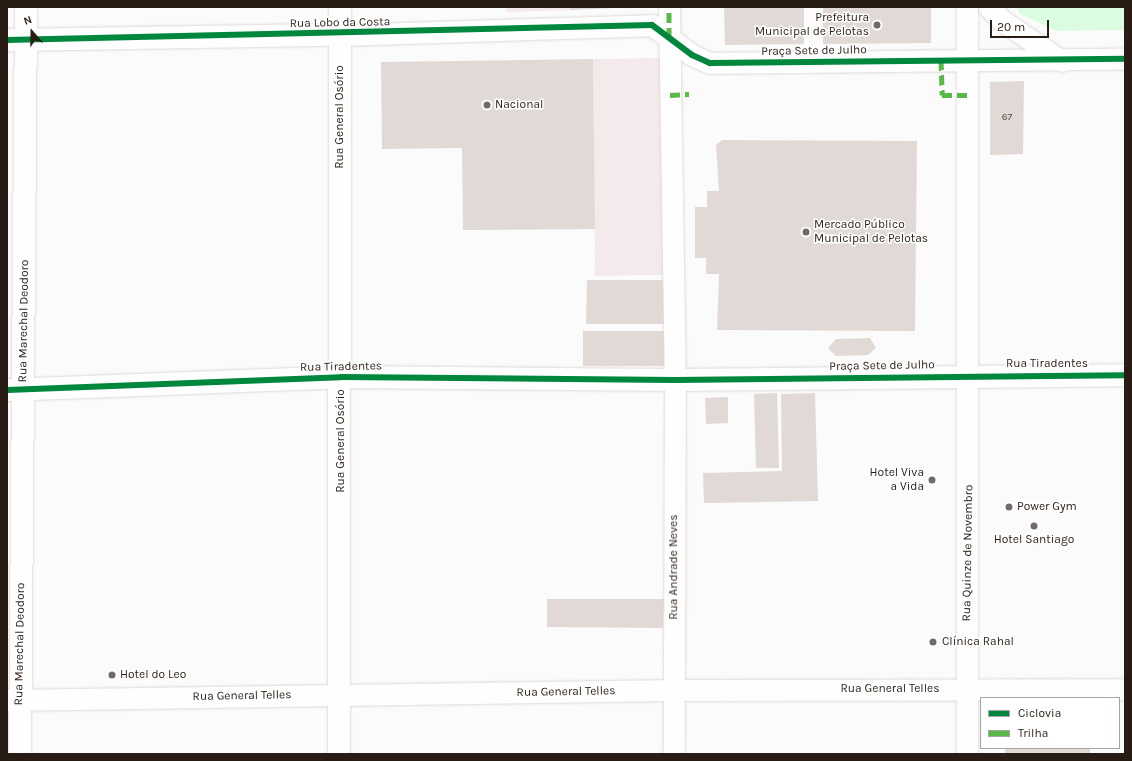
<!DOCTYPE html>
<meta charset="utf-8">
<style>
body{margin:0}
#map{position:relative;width:1132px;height:761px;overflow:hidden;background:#fbfbfb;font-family:Karla,sans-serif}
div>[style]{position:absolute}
.commercial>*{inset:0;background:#f4eaeb}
.green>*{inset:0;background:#dcfce2}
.building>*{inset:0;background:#e1d9d6}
.roads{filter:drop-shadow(0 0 1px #dfd8d4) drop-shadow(0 0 1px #dfd8d4)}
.minor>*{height:21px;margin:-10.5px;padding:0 10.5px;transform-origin:10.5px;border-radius:10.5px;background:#fefefe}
.tertiary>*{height:22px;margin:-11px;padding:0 11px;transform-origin:11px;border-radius:11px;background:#fefefe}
.quiet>*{height:5px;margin-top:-2.5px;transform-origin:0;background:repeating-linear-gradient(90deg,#58b947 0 10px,transparent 0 15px)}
.cycleway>*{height:6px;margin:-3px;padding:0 3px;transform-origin:3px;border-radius:3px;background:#00873e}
.dots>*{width:11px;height:11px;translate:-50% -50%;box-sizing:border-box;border:2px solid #fff;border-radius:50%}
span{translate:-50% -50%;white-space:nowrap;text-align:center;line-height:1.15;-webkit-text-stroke:3px #fff;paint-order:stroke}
.number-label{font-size:10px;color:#574b45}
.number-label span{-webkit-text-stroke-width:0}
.poi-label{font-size:12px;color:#291c15}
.right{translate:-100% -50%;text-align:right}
.left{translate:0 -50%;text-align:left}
.street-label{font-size:12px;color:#291c15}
.frame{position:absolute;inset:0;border:8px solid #291c15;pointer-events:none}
.legend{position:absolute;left:980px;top:697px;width:140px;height:52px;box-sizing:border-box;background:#fff;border:1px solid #a9a4a1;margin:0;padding:5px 7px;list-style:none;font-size:12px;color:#291c15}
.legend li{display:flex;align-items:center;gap:8px;height:20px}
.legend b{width:20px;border:1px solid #a9a4a1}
.north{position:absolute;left:12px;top:12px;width:40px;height:40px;-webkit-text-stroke:3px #fff;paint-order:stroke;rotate:340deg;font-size:11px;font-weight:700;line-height:16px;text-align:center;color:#291c15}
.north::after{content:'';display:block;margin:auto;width:14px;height:18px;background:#291c15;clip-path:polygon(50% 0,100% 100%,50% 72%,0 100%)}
.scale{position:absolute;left:990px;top:20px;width:59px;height:18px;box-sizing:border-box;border:2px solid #291c15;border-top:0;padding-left:5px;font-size:12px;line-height:14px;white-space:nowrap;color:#291c15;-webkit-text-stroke:3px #fff;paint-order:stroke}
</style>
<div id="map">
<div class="commercial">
<div style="clip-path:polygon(506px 7px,571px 7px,571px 10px,506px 12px)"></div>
<div style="clip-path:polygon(662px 58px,664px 275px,595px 276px,593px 59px)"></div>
</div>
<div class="green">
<div style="clip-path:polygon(1016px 7px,1125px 7px,1125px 30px,1057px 31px,1020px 14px)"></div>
</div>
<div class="building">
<div style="clip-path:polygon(571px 7px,616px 7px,616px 8px,571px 10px)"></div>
<div style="clip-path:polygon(724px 7px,804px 7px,804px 44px,725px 45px)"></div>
<div style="clip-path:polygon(823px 7px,931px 7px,931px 43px,823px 44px)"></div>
<div style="clip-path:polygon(593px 59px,595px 229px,463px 230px,462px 148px,382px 149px,381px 62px)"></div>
<div style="clip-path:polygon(1024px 81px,1023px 154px,990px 155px,990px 82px)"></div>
<div style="clip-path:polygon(722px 140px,917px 141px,915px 331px,717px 330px,719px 274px,706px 274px,706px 258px,695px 258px,695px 207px,707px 207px,707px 191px,719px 191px,716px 145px)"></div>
<div style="clip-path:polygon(587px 280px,664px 280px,664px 324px,586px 324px)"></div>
<div style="clip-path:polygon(583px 331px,664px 331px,664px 366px,583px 366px)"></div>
<div style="clip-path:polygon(870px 338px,876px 348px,868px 355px,836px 356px,828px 348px,836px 339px)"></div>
<div style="clip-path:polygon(777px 393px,779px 468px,756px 468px,754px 394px)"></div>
<div style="clip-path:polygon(815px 393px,818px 501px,704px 503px,703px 473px,782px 471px,781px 394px)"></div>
<div style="clip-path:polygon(728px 397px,728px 423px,706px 424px,705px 398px)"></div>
<div style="clip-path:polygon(547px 599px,664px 599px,663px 628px,547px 627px)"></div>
<div style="clip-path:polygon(1005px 748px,1090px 748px,1090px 754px,1005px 754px)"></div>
</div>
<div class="roads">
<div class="minor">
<div style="left:669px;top:7px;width:373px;rotate:89.1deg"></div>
<div style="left:675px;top:380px;width:374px;rotate:90.2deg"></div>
<div style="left:989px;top:7px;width:18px;rotate:47deg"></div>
<div style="left:1001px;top:20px;width:73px;rotate:33.9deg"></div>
<div style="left:340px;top:35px;width:312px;rotate:-1.8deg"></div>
<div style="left:652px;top:25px;width:50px;rotate:36.9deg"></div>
<div style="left:692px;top:55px;width:20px;rotate:24deg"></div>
<div style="left:710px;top:63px;width:415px;rotate:-0.6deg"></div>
<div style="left:7px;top:700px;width:667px;rotate:-0.86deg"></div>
<div style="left:674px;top:690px;width:451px;rotate:-0.1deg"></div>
<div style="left:967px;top:754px;width:747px;rotate:-90deg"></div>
</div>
<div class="tertiary">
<div style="left:7px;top:40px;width:333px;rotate:-0.9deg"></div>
<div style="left:7px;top:390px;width:334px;rotate:-2.2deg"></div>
<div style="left:341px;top:377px;width:334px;rotate:0.5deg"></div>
<div style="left:675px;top:380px;width:450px;rotate:-0.6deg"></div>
<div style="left:20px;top:754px;width:747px;rotate:-89.54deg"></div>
<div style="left:339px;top:754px;width:747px;rotate:-89.92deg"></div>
</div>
</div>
<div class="quiet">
<div style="left:669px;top:37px;width:30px;rotate:-90deg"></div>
<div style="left:941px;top:60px;width:35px;rotate:88deg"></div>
<div style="left:942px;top:95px;width:26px"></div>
<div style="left:670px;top:95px;width:19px;rotate:-3deg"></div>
</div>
<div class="cycleway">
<div style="left:7px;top:40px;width:645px;rotate:-1.33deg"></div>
<div style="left:652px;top:25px;width:50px;rotate:36.9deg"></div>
<div style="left:692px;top:55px;width:20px;rotate:24deg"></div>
<div style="left:710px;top:63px;width:415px;rotate:-0.6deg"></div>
<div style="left:7px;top:390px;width:334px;rotate:-2.2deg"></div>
<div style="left:341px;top:377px;width:334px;rotate:0.5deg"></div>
<div style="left:675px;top:380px;width:450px;rotate:-0.6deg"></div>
</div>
<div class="dots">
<div style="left:877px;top:25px;background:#726a66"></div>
<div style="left:487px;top:105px;background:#726a66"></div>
<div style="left:806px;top:232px;background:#726a66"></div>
<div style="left:932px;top:480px;background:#726a66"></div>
<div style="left:1009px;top:507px;background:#726a66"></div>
<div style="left:1034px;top:526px;background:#726a66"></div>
<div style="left:933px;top:642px;background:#726a66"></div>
<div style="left:112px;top:675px;background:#726a66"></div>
</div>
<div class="number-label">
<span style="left:1007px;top:118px">67</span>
</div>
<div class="poi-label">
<span class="right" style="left:869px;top:25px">Prefeitura<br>Municipal de Pelotas</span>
<span class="left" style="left:495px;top:105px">Nacional</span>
<span class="left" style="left:814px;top:232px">Mercado Público<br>Municipal de Pelotas</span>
<span class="right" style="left:924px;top:480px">Hotel Viva<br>a Vida</span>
<span class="left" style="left:1017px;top:507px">Power Gym</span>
<span style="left:1034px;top:540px">Hotel Santiago</span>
<span class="left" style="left:942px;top:642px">Clínica Rahal</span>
<span class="left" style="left:120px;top:675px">Hotel do Leo</span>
</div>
<div class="street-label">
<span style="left:340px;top:23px;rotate:-1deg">Rua Lobo da Costa</span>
<span style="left:814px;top:51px;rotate:-1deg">Praça Sete de Julho</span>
<span style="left:340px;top:117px;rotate:-90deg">Rua General Osório</span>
<span style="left:24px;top:321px;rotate:-89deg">Rua Marechal Deodoro</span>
<span style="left:1047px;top:364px">Rua Tiradentes</span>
<span style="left:882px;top:366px;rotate:-1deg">Praça Sete de Julho</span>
<span style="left:341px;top:367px;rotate:-1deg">Rua Tiradentes</span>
<span style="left:341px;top:441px;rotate:-90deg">Rua General Osório</span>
<span style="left:968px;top:553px;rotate:-89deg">Rua Quinze de Novembro</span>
<span style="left:674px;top:567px;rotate:-90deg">Rua Andrade Neves</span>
<span style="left:20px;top:644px;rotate:-89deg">Rua Marechal Deodoro</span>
<span style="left:890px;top:689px">Rua General Telles</span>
<span style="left:566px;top:692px;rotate:-1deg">Rua General Telles</span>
<span style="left:242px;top:696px;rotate:-1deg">Rua General Telles</span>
</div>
<div class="frame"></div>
<ul class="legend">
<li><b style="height:5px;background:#00873e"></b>Ciclovia</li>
<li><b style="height:5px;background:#58b947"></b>Trilha</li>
</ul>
<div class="north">N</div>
<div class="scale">20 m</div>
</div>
